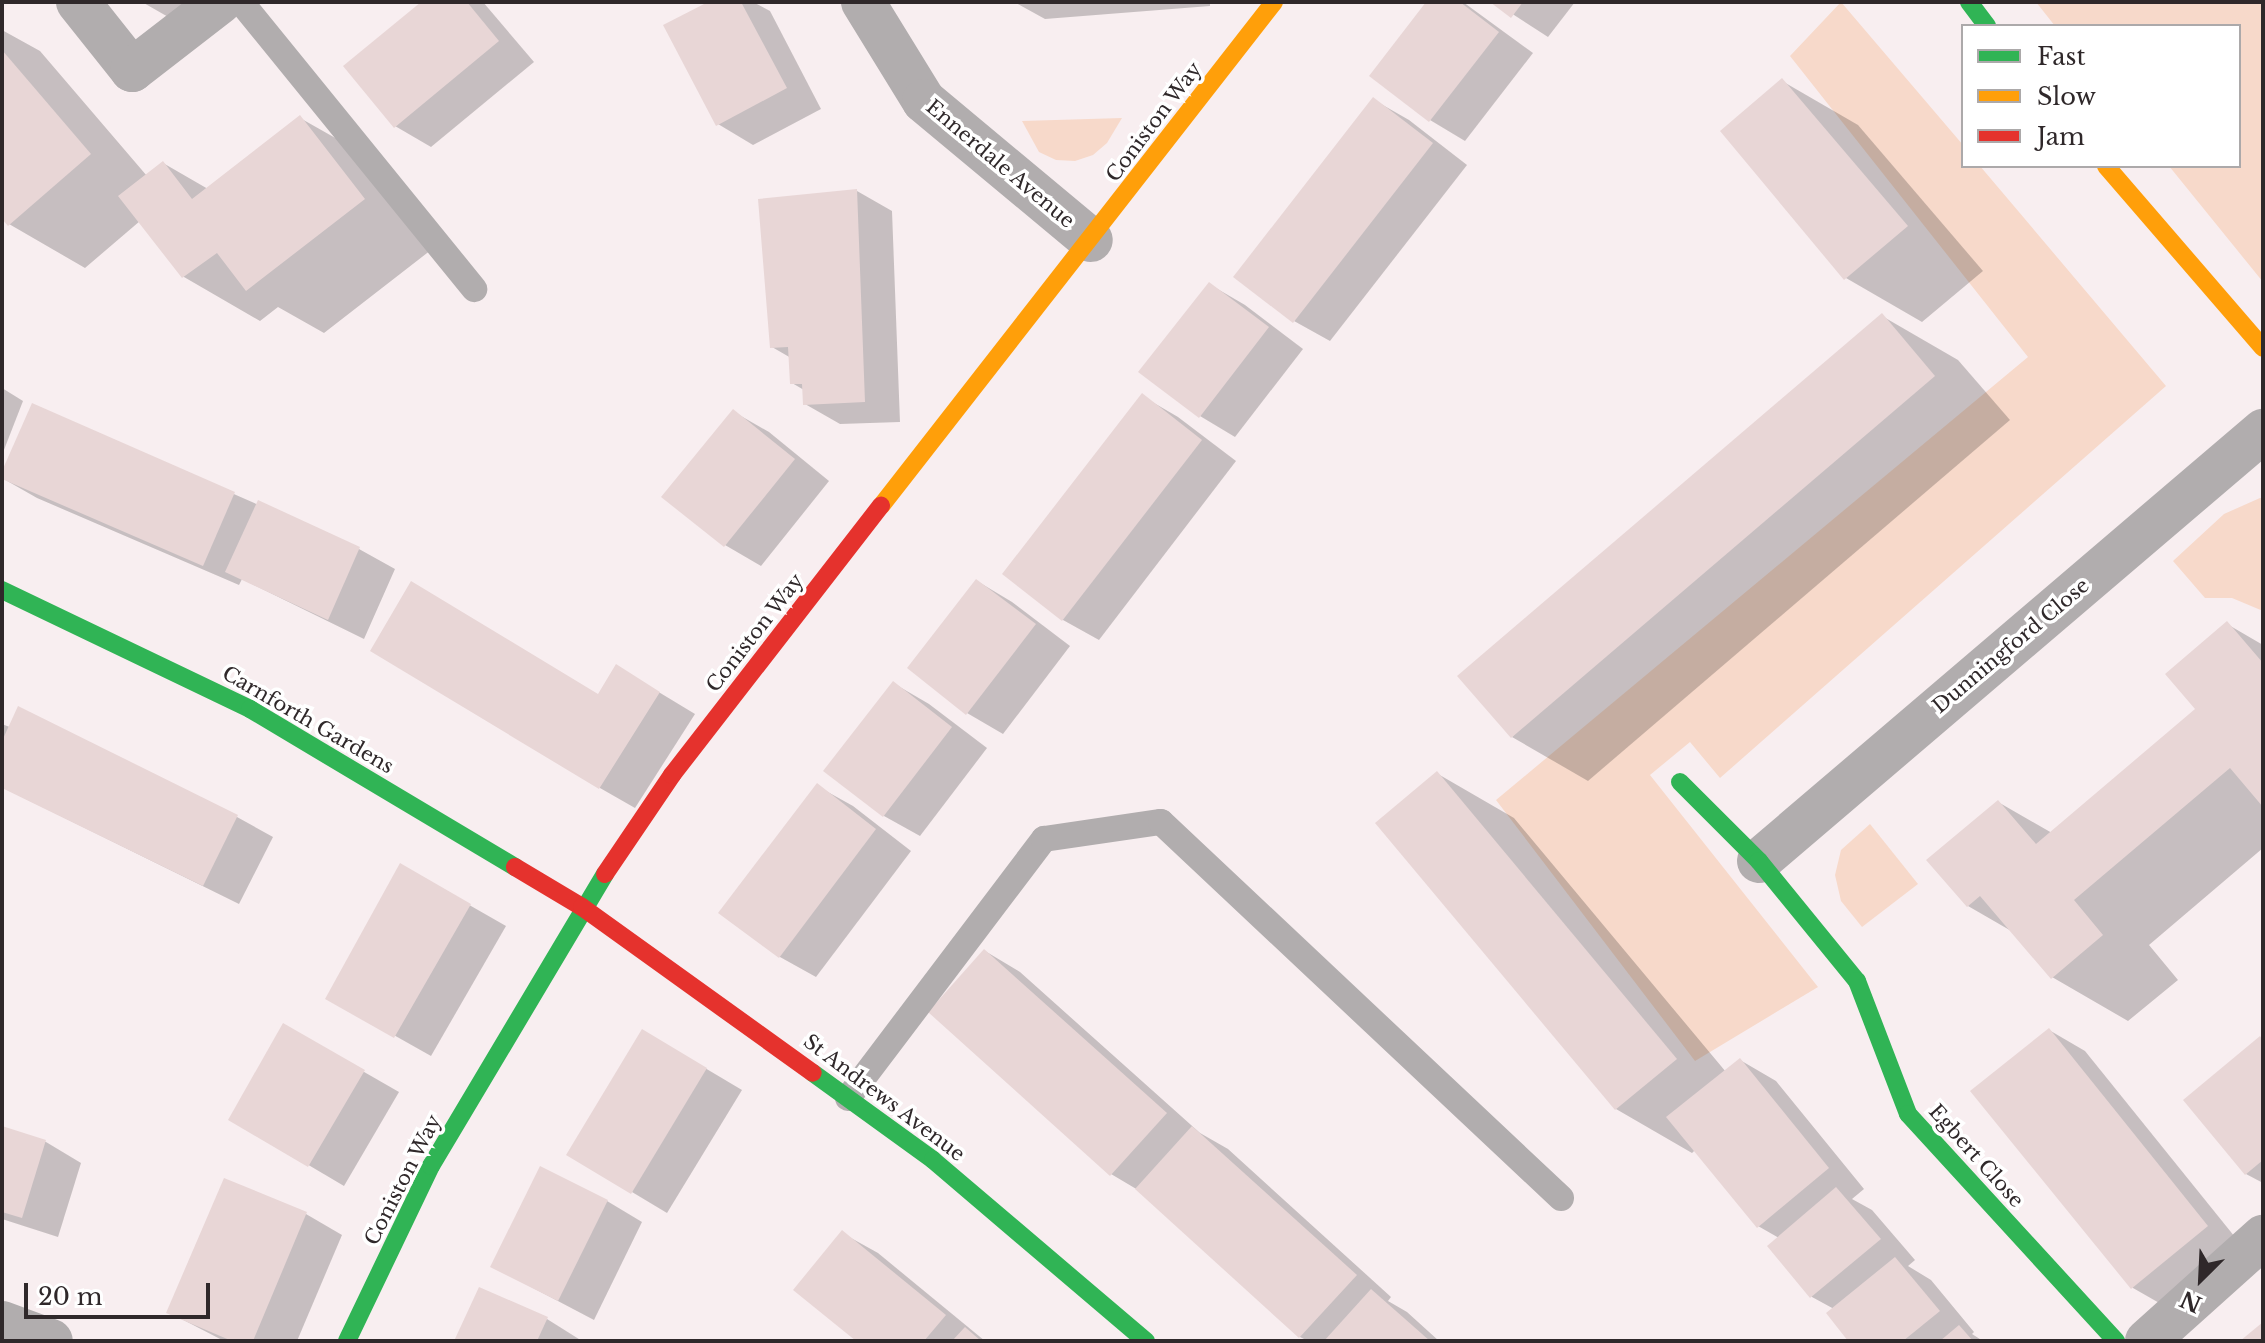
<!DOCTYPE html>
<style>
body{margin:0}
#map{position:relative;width:2265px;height:1343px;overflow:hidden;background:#f8eef0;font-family:"Libre Baskerville",serif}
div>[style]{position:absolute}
.green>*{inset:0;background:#f7d9ca}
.shadow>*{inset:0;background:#0003}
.building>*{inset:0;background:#e8d6d6}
.lane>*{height:26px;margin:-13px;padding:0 13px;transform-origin:13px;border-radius:13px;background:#b1adae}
.street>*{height:44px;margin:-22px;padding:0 22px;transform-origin:22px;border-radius:22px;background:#b1adae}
.fast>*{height:18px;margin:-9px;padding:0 9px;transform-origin:9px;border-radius:9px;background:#30b455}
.slow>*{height:18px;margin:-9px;padding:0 9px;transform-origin:9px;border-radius:9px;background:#ff9f0a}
.jam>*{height:18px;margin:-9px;padding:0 9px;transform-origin:9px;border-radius:9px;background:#e5322d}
span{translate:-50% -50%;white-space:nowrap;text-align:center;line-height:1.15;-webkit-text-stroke:7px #fff;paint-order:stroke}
.street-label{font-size:20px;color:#2f282a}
.frame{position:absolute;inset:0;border:4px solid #2f282a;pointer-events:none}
.legend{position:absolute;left:1961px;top:24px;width:280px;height:144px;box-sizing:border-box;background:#fff;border:2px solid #aca9aa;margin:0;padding:10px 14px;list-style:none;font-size:24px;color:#2f282a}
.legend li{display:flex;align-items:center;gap:16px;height:40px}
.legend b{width:40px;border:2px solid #aca9aa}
.north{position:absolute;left:2161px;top:1239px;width:80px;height:80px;-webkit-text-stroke:6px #fff;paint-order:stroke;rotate:204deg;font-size:22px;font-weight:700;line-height:32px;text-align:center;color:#2f282a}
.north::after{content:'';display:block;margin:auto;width:28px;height:36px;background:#2f282a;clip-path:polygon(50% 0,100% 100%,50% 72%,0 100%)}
.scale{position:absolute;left:24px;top:1283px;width:186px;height:36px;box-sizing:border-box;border:4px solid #2f282a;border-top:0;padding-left:10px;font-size:24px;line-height:28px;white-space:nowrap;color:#2f282a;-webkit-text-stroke:6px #fff;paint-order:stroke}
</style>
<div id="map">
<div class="green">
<div style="clip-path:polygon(1841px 2px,1963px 145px,1963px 166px,1980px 166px,2166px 386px,1720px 778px,1690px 742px,1650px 775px,1818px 987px,1695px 1061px,1496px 800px,2028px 357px,1790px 56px)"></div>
<div style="clip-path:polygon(2036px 2px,2263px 2px,2263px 282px,2169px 166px,2239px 166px,2239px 26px,2055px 26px)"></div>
<div style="clip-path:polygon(1122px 118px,1107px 143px,1093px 155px,1075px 161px,1056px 160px,1039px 152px,1022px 121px)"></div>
<div style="clip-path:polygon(2260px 498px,2263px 498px,2263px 611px,2232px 598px,2205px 598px,2173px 561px,2224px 514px)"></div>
<div style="clip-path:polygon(1870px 824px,1918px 884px,1862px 927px,1841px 901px,1835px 875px,1841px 850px)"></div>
</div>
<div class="shadow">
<div style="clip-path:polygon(142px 2px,228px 2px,191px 30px)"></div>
<div style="clip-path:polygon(423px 2px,483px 2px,534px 62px,431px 147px,395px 126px)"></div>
<div style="clip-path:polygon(712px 2px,753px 2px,770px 11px,821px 109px,753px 145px,718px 124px)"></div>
<div style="clip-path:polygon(1014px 2px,1210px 2px,1210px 6px,1045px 19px)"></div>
<div style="clip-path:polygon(1429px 2px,1463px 2px,1533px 53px,1465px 141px,1430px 120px)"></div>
<div style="clip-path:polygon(1494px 2px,1575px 2px,1548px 37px)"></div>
<div style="clip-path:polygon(2px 30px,40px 51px,147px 176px,163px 163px,208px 189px,300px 118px,376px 161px,440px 243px,324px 333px,278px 307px,260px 321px,184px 277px,140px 221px,85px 268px,9px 224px,2px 216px)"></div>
<div style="clip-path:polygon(1782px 81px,1858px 125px,1983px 271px,1922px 322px,1846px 278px)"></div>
<div style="clip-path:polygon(1374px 100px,1409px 120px,1467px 165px,1330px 341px,1294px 321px)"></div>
<div style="clip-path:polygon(857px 191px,892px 211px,900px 422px,840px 424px,805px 404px,804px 390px,792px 383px,791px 358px,772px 347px)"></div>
<div style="clip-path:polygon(1209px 284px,1245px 305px,1303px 349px,1235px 437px,1200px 416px)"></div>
<div style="clip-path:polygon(1882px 316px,1958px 360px,2010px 420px,1588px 781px,1512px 737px)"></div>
<div style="clip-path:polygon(2px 388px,23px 401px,2px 455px)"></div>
<div style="clip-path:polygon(1142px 396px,1178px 417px,1236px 461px,1099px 640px,1063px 620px,1005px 574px)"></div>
<div style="clip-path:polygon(33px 406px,359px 549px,395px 569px,364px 639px,242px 579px,239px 585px,37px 498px,2px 478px)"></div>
<div style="clip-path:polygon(734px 412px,769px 432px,829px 481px,761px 566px,725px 545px)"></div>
<div style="clip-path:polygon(977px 581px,1012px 602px,1070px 646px,1003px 734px,967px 713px)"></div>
<div style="clip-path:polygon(2227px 624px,2263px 645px,2263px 848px,2149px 945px,2178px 980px,2128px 1021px,2052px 977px,2013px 932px,1968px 906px,1998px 802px,2052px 833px,2198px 710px)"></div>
<div style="clip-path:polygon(893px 683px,929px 704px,987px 748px,920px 836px,884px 816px)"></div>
<div style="clip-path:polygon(652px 688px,695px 714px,635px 808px,600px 788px,599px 696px)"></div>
<div style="clip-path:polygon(2px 724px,237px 817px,273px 837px,239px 904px,2px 787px)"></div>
<div style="clip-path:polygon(1438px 774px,1514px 818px,1726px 1072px,1740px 1060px,1776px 1081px,1864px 1189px,1852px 1199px,1872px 1210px,1915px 1260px,1908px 1266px,1931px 1280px,1974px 1332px,1972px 1334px,1983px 1341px,1851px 1341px,1834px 1309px,1812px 1297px,1769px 1246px,1779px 1238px,1758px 1226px,1695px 1150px,1692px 1153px,1616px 1109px)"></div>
<div style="clip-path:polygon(817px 786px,853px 806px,911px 851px,816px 977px,780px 957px,721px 912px)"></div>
<div style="clip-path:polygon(401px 866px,506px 926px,431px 1056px,328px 998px)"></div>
<div style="clip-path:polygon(985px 951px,1020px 972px,1200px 1133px,1228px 1149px,1391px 1297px,1388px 1301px,1407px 1312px,1439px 1341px,1308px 1341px,1300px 1337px,1138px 1190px,1111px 1174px)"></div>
<div style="clip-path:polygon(284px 1026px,399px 1092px,344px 1186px,231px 1119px)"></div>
<div style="clip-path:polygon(2049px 1030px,2085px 1051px,2243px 1247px,2168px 1308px,2133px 1288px,1973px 1092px)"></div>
<div style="clip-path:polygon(2260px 1039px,2263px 1041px,2263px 1183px,2246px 1174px)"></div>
<div style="clip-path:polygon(678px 1052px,742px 1090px,667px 1213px,632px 1192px)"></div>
<div style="clip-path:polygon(2px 1128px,46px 1142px,81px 1163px,58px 1237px,2px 1219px)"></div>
<div style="clip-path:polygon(225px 1180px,306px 1214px,342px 1235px,297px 1341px,224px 1341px,168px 1312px)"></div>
<div style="clip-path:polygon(607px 1201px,642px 1222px,594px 1320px,493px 1267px)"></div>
<div style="clip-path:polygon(842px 1233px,878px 1253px,985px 1341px,861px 1341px)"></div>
<div style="clip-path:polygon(547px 1319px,582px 1341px,457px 1341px)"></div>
</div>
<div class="building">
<div style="clip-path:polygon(421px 2px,467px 2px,499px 41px,394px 128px,343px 66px)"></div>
<div style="clip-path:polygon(708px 2px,741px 2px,787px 88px,716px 126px,663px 25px)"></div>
<div style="clip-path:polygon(1426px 2px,1460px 2px,1499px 32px,1429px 122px,1369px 76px)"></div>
<div style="clip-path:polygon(1490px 2px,1523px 2px,1511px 18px)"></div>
<div style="clip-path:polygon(2px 50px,91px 154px,8px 226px,2px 219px)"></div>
<div style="clip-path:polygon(1782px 78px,1908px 226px,1844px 280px,1720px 131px)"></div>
<div style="clip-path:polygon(1373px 97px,1433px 143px,1293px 323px,1233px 277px)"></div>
<div style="clip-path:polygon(300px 115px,365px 199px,246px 291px,217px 253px,182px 278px,118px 196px,163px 161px,192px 199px)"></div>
<div style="clip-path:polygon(857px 189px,865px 402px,803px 405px,802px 384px,790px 384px,788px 347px,770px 348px,758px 199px)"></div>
<div style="clip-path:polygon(1209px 282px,1269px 327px,1199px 418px,1138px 372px)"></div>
<div style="clip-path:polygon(1882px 313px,1935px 376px,1511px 738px,1457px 676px)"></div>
<div style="clip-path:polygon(1142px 393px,1202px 440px,1062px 621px,1002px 574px)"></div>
<div style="clip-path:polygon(32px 403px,235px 492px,203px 566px,2px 479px,2px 471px)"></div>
<div style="clip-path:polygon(733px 409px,795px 459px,724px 547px,661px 497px)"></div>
<div style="clip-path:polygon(258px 500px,360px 547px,328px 620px,225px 572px)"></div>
<div style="clip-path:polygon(976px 579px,1036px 624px,966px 715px,907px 668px)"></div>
<div style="clip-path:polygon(411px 581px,598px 694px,616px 664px,660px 692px,599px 789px,370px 651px)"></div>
<div style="clip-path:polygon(2227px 621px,2263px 663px,2263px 807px,2230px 768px,2074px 900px,2103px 935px,2051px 979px,1980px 896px,1967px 907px,1926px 860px,1998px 800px,2036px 844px,2195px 709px,2165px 674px)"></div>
<div style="clip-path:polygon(893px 681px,952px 727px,883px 817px,823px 771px)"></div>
<div style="clip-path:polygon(18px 706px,238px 815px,203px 886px,2px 788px,2px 741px)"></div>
<div style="clip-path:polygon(1437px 771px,1677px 1059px,1615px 1110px,1375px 823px)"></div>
<div style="clip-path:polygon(817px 783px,876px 829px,779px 958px,718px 913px)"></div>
<div style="clip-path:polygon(400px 863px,471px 904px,394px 1038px,325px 999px)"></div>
<div style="clip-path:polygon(984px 949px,1167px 1113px,1110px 1176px,928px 1012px)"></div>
<div style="clip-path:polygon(283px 1023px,365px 1070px,308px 1167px,228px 1120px)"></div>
<div style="clip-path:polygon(2049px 1028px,2208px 1226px,2131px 1289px,1970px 1091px)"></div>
<div style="clip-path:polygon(642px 1029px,707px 1068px,631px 1194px,566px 1155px)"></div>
<div style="clip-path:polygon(2260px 1036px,2263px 1041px,2263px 1160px,2245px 1175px,2183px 1100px)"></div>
<div style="clip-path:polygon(1740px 1058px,1829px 1168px,1757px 1228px,1666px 1117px)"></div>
<div style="clip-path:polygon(2px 1126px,46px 1140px,22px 1218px,2px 1212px)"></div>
<div style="clip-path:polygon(1192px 1126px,1357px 1275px,1299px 1338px,1135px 1189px)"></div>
<div style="clip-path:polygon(540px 1166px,608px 1200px,558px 1301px,490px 1267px)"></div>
<div style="clip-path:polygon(224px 1178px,307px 1212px,253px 1341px,232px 1341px,166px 1313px)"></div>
<div style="clip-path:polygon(1836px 1187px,1881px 1239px,1810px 1298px,1767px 1246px)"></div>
<div style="clip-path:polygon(842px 1230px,946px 1315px,924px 1341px,856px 1341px,793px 1290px)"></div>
<div style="clip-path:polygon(1895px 1257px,1940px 1311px,1903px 1341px,1848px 1341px,1826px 1313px)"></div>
<div style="clip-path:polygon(479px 1287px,548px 1317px,537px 1341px,454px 1341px)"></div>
<div style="clip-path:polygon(1371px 1289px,1413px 1326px,1430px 1341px,1324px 1341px)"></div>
<div style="clip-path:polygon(2263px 1322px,2263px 1341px,2240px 1341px)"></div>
<div style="clip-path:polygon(1959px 1325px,1973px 1341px,1940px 1341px)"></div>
<div style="clip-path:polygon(965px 1327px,981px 1341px,952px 1341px)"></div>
</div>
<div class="lane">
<div style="left:241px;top:2px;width:370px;rotate:50.9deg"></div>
<div style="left:848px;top:1098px;width:325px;rotate:-52.9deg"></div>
<div style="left:1044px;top:839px;width:118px;rotate:-8.3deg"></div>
<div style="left:1161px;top:822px;width:549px;rotate:43.23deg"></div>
</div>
<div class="street">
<div style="left:78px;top:2px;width:87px;rotate:51.5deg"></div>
<div style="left:132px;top:70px;width:111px;rotate:-37.7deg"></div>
<div style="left:863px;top:2px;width:116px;rotate:58.4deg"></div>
<div style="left:924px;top:101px;width:217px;rotate:39.8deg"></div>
<div style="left:1759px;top:861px;width:663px;rotate:-40.47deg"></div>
<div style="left:2px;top:1323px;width:52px;rotate:20.2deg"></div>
<div style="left:2147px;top:1341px;width:156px;rotate:-41.9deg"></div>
</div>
<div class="fast">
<div style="left:1969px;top:2px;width:30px;rotate:53deg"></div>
<div style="left:2px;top:590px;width:275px;rotate:25.6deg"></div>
<div style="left:250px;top:709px;width:309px;rotate:30.8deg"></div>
<div style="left:1680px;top:782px;width:112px;rotate:45deg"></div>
<div style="left:1759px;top:861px;width:155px;rotate:50.8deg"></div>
<div style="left:1857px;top:981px;width:142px;rotate:69deg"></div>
<div style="left:1908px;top:1114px;width:308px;rotate:47.5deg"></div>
<div style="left:813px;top:1073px;width:148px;rotate:35.9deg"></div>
<div style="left:933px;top:1160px;width:280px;rotate:40.4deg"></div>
<div style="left:347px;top:1341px;width:194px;rotate:-64.4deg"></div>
<div style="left:431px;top:1166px;width:340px;rotate:-59.2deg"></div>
</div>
<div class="slow">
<div style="left:2106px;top:166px;width:240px;rotate:49.2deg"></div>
<div style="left:881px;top:506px;width:639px;rotate:-52.05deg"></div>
</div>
<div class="jam">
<div style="left:515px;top:867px;width:78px;rotate:30.8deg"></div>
<div style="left:582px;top:907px;width:284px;rotate:35.7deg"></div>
<div style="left:605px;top:874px;width:120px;rotate:-55.9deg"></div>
<div style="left:672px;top:775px;width:341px;rotate:-52.2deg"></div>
</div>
<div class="street-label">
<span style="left:1154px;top:122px;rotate:-53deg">Coniston Way</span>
<span style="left:1000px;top:164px;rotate:40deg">Ennerdale Avenue</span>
<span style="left:755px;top:633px;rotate:-52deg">Coniston Way</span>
<span style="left:2011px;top:646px;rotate:-40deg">Dunningford Close</span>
<span style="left:308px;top:720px;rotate:30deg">Carnforth Gardens</span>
<span style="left:884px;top:1098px;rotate:37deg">St Andrews Avenue</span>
<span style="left:1976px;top:1156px;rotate:48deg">Egbert Close</span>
<span style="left:403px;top:1180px;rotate:-63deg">Coniston Way</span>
</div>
<div class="frame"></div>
<ul class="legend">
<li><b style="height:10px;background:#30b455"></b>Fast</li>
<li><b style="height:10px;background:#ff9f0a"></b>Slow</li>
<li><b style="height:10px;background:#e5322d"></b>Jam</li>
</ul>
<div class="north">N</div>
<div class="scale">20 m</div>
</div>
